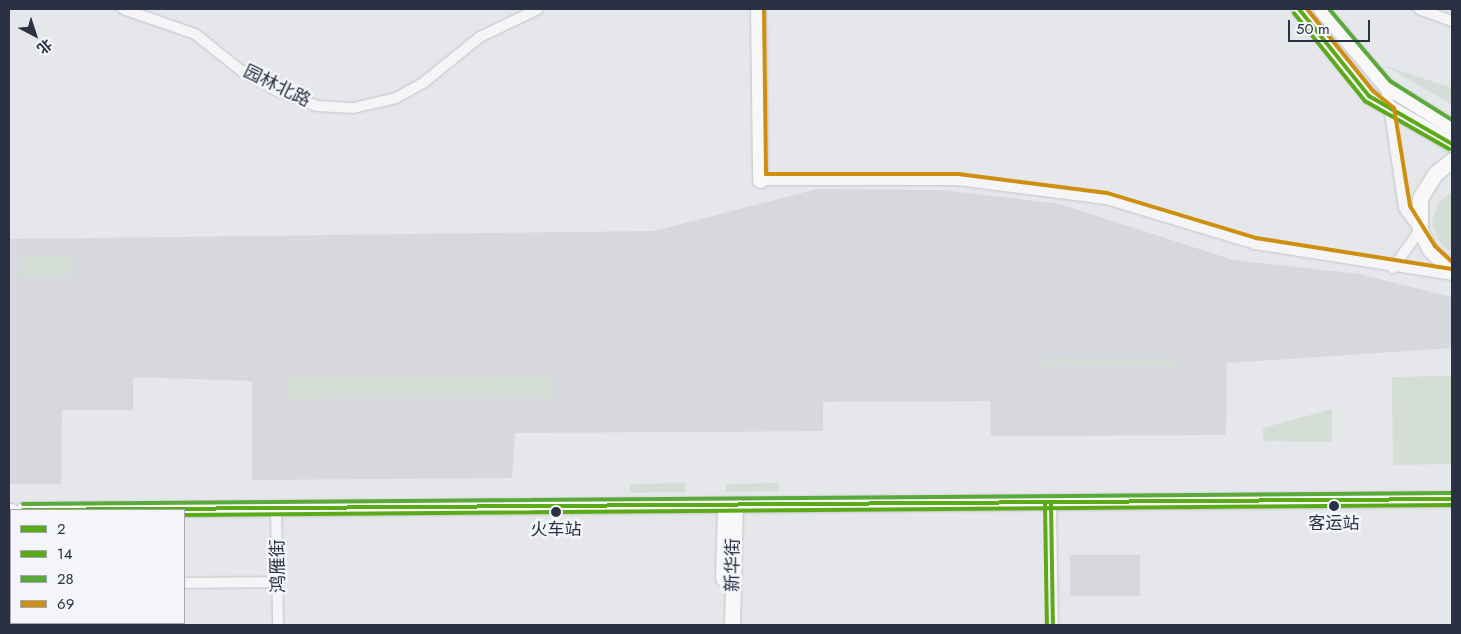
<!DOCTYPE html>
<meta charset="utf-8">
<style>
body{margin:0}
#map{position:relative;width:1461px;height:634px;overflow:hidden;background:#e5e7ea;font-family:Jost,"Noto Sans SC",sans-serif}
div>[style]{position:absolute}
.built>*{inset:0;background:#d6d8de}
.green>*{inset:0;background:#d4ddd6}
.roads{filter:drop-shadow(0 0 1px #c2c4c8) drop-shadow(0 0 1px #c2c4c8)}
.street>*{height:10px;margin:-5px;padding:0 5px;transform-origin:5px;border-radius:5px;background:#f5f5f7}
.secondary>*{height:15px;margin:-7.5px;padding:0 7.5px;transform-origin:7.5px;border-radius:7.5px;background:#f8f8f8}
.bus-1>*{height:4px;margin:-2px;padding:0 2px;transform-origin:2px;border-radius:2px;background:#5baa18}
.bus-2>*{height:4px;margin:-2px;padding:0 2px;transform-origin:2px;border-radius:2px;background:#5baa18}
.bus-3>*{height:4px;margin:-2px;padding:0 2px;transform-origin:2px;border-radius:2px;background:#59aa3a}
.bus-4>*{height:4px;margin:-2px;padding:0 2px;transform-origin:2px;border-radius:2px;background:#ce8f0e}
.dots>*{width:14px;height:14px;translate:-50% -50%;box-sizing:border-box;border:2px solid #f4f5f9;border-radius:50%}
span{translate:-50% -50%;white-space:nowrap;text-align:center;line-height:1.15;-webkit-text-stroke:5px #f4f5f9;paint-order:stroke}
.bus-label{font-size:17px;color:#2b3144}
.street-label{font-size:18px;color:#2b3144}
.frame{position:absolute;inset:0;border:10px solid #2b3144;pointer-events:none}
.legend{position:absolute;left:10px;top:509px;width:175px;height:115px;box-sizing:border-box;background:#f4f5f9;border:1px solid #a4a7b1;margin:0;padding:6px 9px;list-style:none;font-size:15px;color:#2b3144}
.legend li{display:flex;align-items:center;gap:10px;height:25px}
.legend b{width:25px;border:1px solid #a4a7b1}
.north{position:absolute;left:10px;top:10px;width:50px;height:50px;-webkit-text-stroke:4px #f4f5f9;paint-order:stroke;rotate:140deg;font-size:14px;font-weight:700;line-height:20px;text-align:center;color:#2b3144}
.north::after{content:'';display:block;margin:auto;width:18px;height:22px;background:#2b3144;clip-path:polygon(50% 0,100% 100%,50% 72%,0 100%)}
.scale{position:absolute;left:1288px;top:20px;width:82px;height:22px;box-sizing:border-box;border:2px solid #2b3144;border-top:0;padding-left:6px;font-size:15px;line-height:18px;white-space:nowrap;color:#2b3144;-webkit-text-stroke:4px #f4f5f9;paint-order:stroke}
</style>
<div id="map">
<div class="built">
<div style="clip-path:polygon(817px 189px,942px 190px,1060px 204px,1233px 260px,1359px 274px,1452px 297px,1452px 348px,1227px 363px,1226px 435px,991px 436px,990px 401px,823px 402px,823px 431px,515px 433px,512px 478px,252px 480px,252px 381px,133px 377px,133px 410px,62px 410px,61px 484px,9px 484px,9px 239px,654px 231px)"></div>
<div style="clip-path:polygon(1070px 555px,1140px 555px,1140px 596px,1070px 596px)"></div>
</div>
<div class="green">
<div style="clip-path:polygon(1386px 66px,1452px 88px,1452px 104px,1449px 103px)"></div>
<div style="clip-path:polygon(1452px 192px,1452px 254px,1438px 240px,1432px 221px,1439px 202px)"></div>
<div style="clip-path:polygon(19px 256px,73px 256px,73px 275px,19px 276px)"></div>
<div style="clip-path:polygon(1042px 358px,1178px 359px,1178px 366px,1040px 366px)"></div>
<div style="clip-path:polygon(552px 376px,552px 398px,288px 399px,287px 377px)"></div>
<div style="clip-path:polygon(1452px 376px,1452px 464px,1393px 465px,1392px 377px)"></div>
<div style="clip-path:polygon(1332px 409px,1332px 442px,1263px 441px,1263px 428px)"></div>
<div style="clip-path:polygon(685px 483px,685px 492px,630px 493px,630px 484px)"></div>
<div style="clip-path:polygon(778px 483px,779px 491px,726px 492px,726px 484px)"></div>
</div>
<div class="roads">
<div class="street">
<div style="left:123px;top:9px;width:76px;rotate:19.1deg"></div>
<div style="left:195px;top:34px;width:61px;rotate:38.4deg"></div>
<div style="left:243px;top:72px;width:38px;rotate:29deg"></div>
<div style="left:276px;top:90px;width:44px;rotate:21.3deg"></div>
<div style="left:317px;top:106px;width:36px;rotate:3deg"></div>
<div style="left:353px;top:108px;width:44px;rotate:-13.1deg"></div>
<div style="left:396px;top:98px;width:31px;rotate:-29deg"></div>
<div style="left:423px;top:83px;width:73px;rotate:-38.9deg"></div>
<div style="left:480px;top:37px;width:64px;rotate:-25.8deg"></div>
<div style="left:1419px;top:9px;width:35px;rotate:20deg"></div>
<div style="left:1386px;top:86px;width:123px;rotate:81.6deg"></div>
<div style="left:1404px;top:208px;width:27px;rotate:54deg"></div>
<div style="left:1420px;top:230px;width:47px;rotate:125.4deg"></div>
<div style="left:760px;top:180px;width:198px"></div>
<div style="left:958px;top:180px;width:149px;rotate:7.3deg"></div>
<div style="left:1106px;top:199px;width:156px;rotate:16.8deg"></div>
<div style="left:1255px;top:244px;width:199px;rotate:8.9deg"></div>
<div style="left:1051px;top:503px;width:122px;rotate:89.1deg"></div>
<div style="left:276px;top:507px;width:118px;rotate:89deg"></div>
<div style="left:184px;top:583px;width:94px;rotate:-0.6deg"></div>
<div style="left:62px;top:625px;width:2px;rotate:-90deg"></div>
</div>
<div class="secondary">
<div style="left:758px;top:9px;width:171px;rotate:89.3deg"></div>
<div style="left:1299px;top:9px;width:112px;rotate:51.2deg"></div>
<div style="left:1369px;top:96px;width:96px;rotate:30deg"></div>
<div style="left:1321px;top:9px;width:101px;rotate:49.8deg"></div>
<div style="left:1386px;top:86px;width:78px;rotate:31.8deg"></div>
<div style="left:1452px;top:160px;width:22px;rotate:141deg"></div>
<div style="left:1435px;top:174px;width:28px;rotate:122deg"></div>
<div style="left:1420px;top:198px;width:32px;rotate:90deg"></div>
<div style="left:1420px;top:230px;width:22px;rotate:63deg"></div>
<div style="left:1430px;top:250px;width:30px;rotate:42deg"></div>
<div style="left:23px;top:510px;width:1429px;rotate:-0.44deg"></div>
<div style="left:9px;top:511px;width:2px"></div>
<div style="left:723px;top:578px;width:70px;rotate:-88.4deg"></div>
<div style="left:732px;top:625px;width:121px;rotate:-88.6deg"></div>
</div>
</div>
<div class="bus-1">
<div style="left:1299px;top:9px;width:112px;rotate:51.2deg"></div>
<div style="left:1369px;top:96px;width:96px;rotate:30deg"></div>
<div style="left:1051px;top:503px;width:122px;rotate:89.1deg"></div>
<div style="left:23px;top:510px;width:1429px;rotate:-0.44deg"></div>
</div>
<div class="bus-2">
<div style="left:1294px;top:13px;width:113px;rotate:51.1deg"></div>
<div style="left:1365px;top:101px;width:97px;rotate:29.7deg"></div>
<div style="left:1045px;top:503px;width:122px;rotate:89.1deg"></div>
<div style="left:184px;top:515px;width:1268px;rotate:-0.45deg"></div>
</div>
<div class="bus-3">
<div style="left:1329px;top:9px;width:94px;rotate:49.7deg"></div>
<div style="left:1390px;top:81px;width:73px;rotate:32.2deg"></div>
<div style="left:23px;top:504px;width:1429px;rotate:-0.44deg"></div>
</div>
<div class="bus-4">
<div style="left:764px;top:9px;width:165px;rotate:89.3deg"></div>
<div style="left:766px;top:174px;width:192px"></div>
<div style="left:958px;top:174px;width:150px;rotate:7.3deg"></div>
<div style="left:1107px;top:193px;width:156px;rotate:16.8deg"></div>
<div style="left:1256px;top:238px;width:198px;rotate:9deg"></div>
<div style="left:1307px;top:9px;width:105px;rotate:51.2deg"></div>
<div style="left:1373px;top:91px;width:27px;rotate:39deg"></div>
<div style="left:1394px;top:108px;width:99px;rotate:80.7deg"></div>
<div style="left:1410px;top:206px;width:47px;rotate:58deg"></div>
<div style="left:1435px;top:246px;width:23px;rotate:43deg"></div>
</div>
<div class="dots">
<div style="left:1334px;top:506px;background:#2b3144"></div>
<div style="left:556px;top:512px;background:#2b3144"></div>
</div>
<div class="bus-label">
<span style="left:1334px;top:524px">客运站</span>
<span style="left:556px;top:530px">火车站</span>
</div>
<div class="street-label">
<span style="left:277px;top:86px;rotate:26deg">园林北路</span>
<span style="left:733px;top:565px;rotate:-89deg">新华街</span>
<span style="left:278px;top:566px;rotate:-91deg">鸿雁街</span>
</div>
<div class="frame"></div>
<ul class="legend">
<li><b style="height:6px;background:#5baa18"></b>2</li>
<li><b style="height:6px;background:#5baa18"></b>14</li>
<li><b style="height:6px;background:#59aa3a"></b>28</li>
<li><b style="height:6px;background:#ce8f0e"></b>69</li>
</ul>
<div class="north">北</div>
<div class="scale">50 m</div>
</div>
